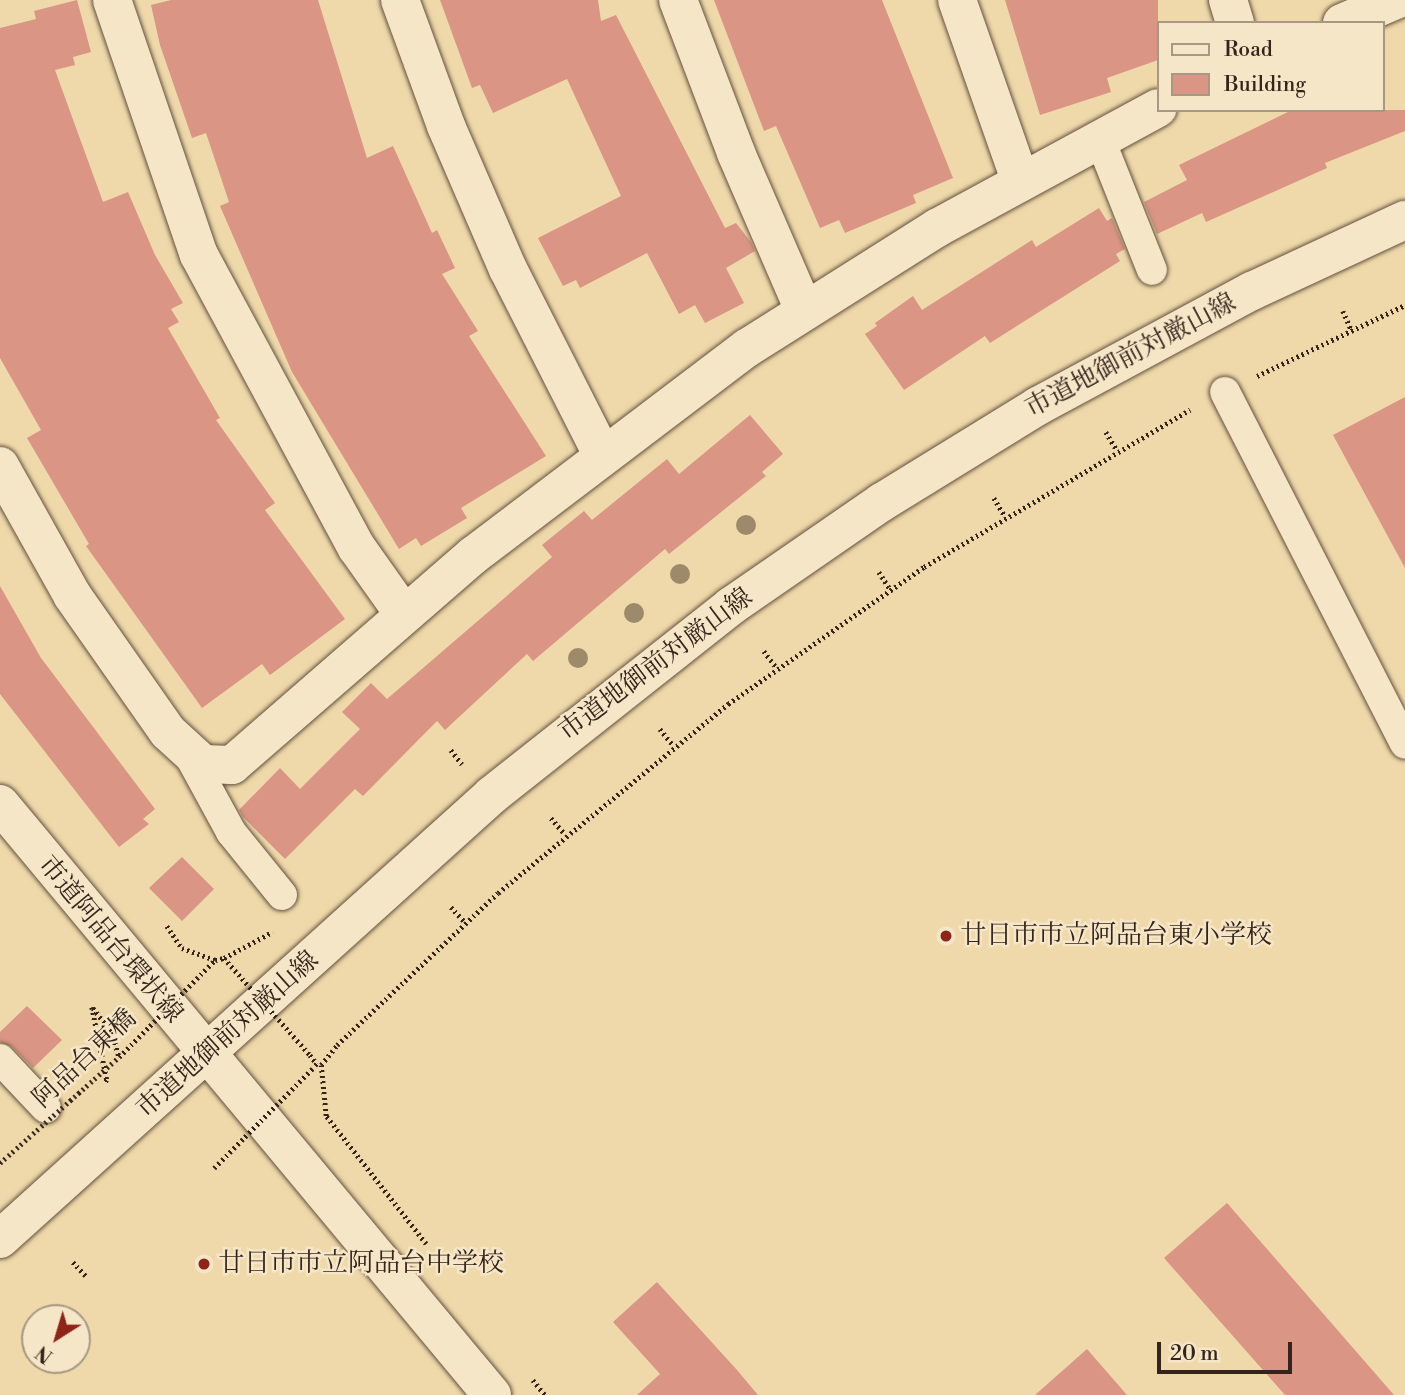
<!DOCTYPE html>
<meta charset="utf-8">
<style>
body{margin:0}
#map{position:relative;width:1405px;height:1395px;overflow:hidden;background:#efd9aa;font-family:"Libre Bodoni","Noto Serif JP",serif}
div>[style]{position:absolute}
.building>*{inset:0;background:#da9584}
.path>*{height:4.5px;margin-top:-2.25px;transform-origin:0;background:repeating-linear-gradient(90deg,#35241b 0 2px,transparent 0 5.5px)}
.roads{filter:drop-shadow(0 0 2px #64513f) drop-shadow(0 0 2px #64513f)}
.pedestrian>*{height:30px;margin:-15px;padding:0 15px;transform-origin:15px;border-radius:15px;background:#f5e6c8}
.minor>*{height:38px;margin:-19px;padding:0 19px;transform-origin:19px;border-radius:19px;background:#f5e6c8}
.tertiary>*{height:38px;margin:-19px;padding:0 19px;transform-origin:19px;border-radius:19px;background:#f5e6c8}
.path-bridge>*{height:4.5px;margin-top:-2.25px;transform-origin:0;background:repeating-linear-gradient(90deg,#35241b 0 2px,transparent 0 5.5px)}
.trees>*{width:20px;height:20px;margin:-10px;border-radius:50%;background:#9c8a6a}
.dots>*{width:19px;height:19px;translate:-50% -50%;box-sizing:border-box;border:4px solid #f5e6c8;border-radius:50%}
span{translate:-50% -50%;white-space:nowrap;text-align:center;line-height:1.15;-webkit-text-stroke:5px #f5e6c8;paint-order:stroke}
.street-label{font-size:26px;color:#35241b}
.poi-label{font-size:26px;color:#35241b}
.left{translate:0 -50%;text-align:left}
.legend{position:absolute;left:1157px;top:21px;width:228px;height:91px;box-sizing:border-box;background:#f5e6c8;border:2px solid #a89883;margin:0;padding:9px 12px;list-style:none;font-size:21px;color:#35241b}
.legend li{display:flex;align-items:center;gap:14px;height:35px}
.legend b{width:35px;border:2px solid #a89883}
.north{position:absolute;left:21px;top:1304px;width:70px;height:70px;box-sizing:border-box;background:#f5e6c8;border:2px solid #a89883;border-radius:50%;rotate:217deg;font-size:19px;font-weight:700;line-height:28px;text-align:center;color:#35241b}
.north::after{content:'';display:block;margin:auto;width:24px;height:32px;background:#8f2418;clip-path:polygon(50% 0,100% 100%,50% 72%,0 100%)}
.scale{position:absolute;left:1157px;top:1342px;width:135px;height:32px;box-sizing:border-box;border:4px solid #35241b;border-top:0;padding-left:9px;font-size:21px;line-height:24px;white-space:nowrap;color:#35241b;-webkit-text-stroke:5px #f5e6c8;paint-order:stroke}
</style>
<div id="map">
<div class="building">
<div style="clip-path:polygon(77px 0,91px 52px,73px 57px,75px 65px,55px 70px,103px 202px,128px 192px,155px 255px,183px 303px,171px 309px,179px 322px,168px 328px,220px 418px,216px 420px,275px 503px,265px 510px,345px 619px,270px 675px,262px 664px,202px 708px,86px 546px,89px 544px,27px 438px,41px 430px,0 358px,0 28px,36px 19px,34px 11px)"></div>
<div style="clip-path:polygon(171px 0,318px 0,367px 158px,393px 146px,432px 233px,437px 230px,455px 268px,442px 274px,478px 331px,469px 336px,546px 456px,461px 508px,467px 518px,421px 546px,416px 538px,399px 549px,292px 372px,220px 206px,229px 202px,206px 133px,192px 138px,160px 45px,151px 5px)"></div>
<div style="clip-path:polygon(440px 0,598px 0,601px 21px,616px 15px,725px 228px,736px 223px,751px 242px,755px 251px,726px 268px,744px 303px,705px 323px,695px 305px,679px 314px,647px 253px,580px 288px,576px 280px,563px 286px,538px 238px,621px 196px,567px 79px,493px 113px,480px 85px,472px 88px)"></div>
<div style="clip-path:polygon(714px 0,882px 0,953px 178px,913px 195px,916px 203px,845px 233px,839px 220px,820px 228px,776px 126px,764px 131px)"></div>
<div style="clip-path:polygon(1005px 0,1158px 0,1158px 60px,1107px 78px,1111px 92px,1040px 115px)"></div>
<div style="clip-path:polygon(1292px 110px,1405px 110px,1405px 131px,1325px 163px,1327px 168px,1206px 222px,1202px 213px,1157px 234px,1144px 202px,1187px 180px,1179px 165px)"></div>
<div style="clip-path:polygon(1099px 208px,1107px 221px,1112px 218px,1125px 249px,1116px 254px,1120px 261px,990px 343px,985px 336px,904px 390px,865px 334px,877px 326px,875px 323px,913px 296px,922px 310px,1032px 240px,1036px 247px)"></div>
<div style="clip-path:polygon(1405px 397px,1405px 568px,1333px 435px)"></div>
<div style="clip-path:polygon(750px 415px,783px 454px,762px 472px,766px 476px,669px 554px,665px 549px,533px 661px,527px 654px,445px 730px,437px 721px,363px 796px,355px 789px,285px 859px,243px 817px,239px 810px,280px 768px,300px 789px,360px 729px,342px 712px,371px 683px,387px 699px,552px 557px,542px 545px,584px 511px,592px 520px,667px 459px,679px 474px)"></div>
<div style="clip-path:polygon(0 586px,41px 658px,155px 809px,143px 819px,149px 824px,119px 847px,0 694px)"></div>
<div style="clip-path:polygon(182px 857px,214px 889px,182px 921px,149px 888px)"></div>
<div style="clip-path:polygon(27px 1006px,62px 1040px,33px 1068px,12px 1047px,0 1042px,0 1032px)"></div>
<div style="clip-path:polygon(1227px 1203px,1394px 1395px,1285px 1395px,1164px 1258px)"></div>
<div style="clip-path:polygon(657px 1282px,737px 1370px,758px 1395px,637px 1395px,660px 1374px,613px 1322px)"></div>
<div style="clip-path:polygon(1087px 1349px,1127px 1395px,1035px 1395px)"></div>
</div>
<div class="path">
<div style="left:1343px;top:311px;width:20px;rotate:66deg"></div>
<div style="left:1257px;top:376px;width:164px;rotate:-25.6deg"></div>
<div style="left:1106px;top:432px;width:21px;rotate:59deg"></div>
<div style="left:994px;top:498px;width:21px;rotate:59deg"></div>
<div style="left:879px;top:572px;width:20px;rotate:57deg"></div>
<div style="left:764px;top:651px;width:21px;rotate:53deg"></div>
<div style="left:660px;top:729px;width:22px;rotate:51deg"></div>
<div style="left:451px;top:750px;width:18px;rotate:52deg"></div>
<div style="left:551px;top:818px;width:21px;rotate:49deg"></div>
<div style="left:451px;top:907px;width:21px;rotate:47deg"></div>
<div style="left:167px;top:926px;width:27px;rotate:56deg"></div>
<div style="left:182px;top:948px;width:35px;rotate:20deg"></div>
<div style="left:224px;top:958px;width:55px;rotate:-28.4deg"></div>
<div style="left:92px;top:1007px;width:75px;rotate:78.4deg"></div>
<div style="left:107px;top:1080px;width:5px;rotate:127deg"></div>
<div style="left:93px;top:1008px;width:31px;rotate:52deg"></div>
<div style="left:112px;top:1032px;width:26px;rotate:74deg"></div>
<div style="left:310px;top:1055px;width:11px;rotate:52deg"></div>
<div style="left:317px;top:1064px;width:6px;rotate:135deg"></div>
<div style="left:426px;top:1244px;width:162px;rotate:-128deg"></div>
<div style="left:326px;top:1116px;width:51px;rotate:-95.6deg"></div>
<div style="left:321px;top:1065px;width:26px;rotate:-51deg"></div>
<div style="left:337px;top:1045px;width:221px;rotate:-43.4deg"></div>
<div style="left:498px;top:893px;width:298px;rotate:-39.4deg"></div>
<div style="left:728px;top:704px;width:239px;rotate:-35deg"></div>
<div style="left:924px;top:567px;width:309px;rotate:-30.6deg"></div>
<div style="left:73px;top:1262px;width:21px;rotate:47deg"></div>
<div style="left:533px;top:1380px;width:19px;rotate:51deg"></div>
</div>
<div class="roads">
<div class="pedestrian">
<div style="left:1099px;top:137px;width:143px;rotate:68.3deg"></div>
<div style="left:1225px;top:392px;width:395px;rotate:62.9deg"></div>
<div style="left:188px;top:753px;width:90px;rotate:61.4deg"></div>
<div style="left:231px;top:832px;width:81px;rotate:51deg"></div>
<div style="left:0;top:1059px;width:67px;rotate:46.8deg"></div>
</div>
<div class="minor">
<div style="left:112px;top:0;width:269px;rotate:71.2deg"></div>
<div style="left:199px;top:255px;width:333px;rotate:61.7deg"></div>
<div style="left:357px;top:548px;width:80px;rotate:54.7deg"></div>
<div style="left:400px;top:0;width:134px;rotate:69.9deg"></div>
<div style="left:446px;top:126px;width:156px;rotate:66.6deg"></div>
<div style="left:508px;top:269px;width:208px;rotate:63.1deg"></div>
<div style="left:678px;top:0;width:164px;rotate:69.2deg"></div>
<div style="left:736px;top:153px;width:171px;rotate:66.6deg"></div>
<div style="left:957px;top:0;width:191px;rotate:70.7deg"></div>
<div style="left:1228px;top:0;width:24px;rotate:73deg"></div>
</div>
<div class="tertiary">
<div style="left:1342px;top:23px;width:59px;rotate:-23.1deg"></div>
<div style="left:0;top:466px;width:148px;rotate:60.8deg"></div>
<div style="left:72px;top:595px;width:167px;rotate:55deg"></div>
<div style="left:168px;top:732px;width:47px;rotate:42.4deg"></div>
<div style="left:203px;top:764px;width:29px;rotate:2deg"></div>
<div style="left:232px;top:765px;width:320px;rotate:-41deg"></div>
<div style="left:474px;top:555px;width:343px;rotate:-37.2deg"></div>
<div style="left:747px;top:348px;width:225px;rotate:-32.3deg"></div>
<div style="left:937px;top:228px;width:251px;rotate:-28.5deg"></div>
<div style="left:0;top:804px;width:769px;rotate:50.22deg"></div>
<div style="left:0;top:1239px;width:663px;rotate:-42.06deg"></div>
<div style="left:492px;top:795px;width:305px;rotate:-38.3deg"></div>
<div style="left:731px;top:606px;width:183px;rotate:-34.6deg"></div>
<div style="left:882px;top:502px;width:183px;rotate:-31.6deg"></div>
<div style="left:1038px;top:406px;width:243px;rotate:-28.3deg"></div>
<div style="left:1252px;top:291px;width:169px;rotate:-24.9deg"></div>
</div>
</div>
<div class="path-bridge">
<div style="left:0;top:1163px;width:159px;rotate:-41.7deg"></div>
<div style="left:119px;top:1057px;width:136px;rotate:-45.3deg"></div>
<div style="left:215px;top:960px;width:9px;rotate:-13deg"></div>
<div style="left:224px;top:958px;width:130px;rotate:48.4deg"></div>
<div style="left:214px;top:1168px;width:141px;rotate:-45.3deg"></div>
</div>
<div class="trees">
<div style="left:746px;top:525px"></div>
<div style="left:680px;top:574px"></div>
<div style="left:634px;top:613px"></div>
<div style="left:578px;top:658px"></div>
</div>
<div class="dots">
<div style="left:946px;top:936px;background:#8f2418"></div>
<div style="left:204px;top:1264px;background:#8f2418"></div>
</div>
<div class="street-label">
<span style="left:1131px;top:356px;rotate:-28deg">市道地御前対厳山線</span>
<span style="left:656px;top:665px;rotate:-37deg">市道地御前対厳山線</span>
<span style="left:110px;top:940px;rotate:50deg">市道阿品台環状線</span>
<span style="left:228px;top:1035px;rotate:-42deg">市道地御前対厳山線</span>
<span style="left:85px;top:1059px;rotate:-43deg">阿品台東橋</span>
</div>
<div class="poi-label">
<span class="left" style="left:960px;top:936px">廿日市市立阿品台東小学校</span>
<span class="left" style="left:218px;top:1264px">廿日市市立阿品台中学校</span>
</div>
<ul class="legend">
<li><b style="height:9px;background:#f5e6c8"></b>Road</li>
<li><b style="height:19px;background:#da9584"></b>Building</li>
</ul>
<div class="north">N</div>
<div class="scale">20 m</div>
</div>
